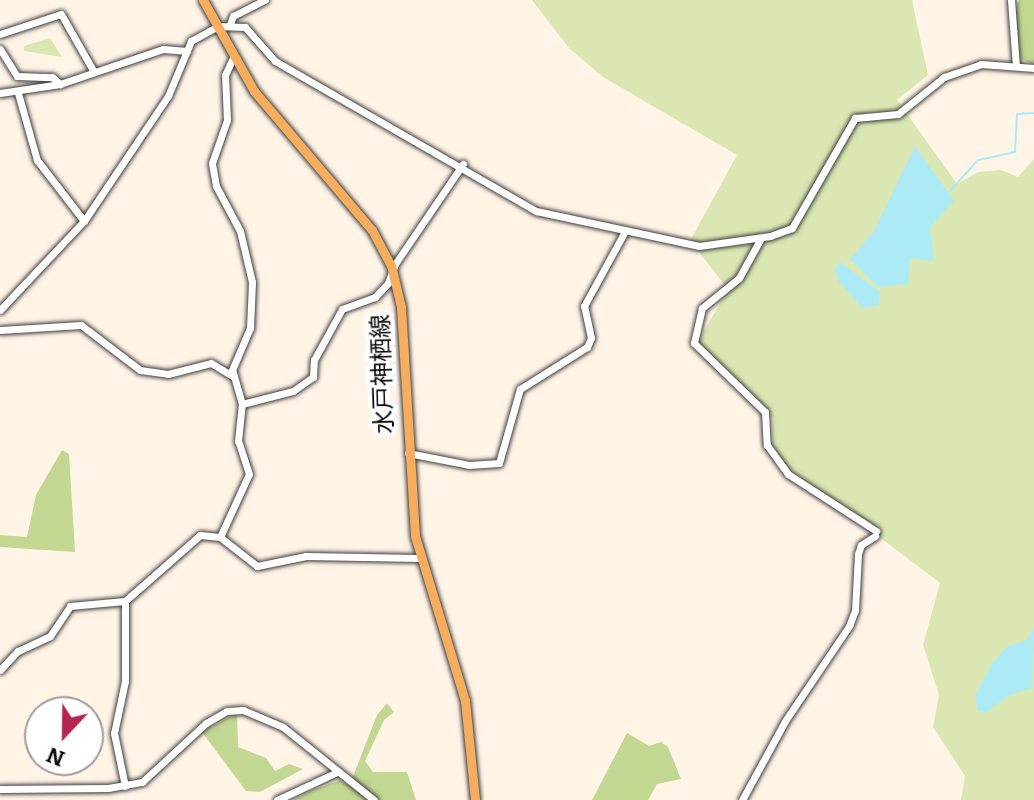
<!DOCTYPE html>
<meta charset="utf-8">
<style>
body{margin:0}
#map{position:relative;width:1034px;height:800px;overflow:hidden;background:#fff4e6;font-family:Bitter,"Noto Sans JP",serif}
div>[style]{position:absolute}
.green>*{inset:0;background:#dae7b2}
.forest>*{inset:0;background:#c2d792}
.water>*{inset:0;background:#acebf5}
.stream>*{height:2px;margin:-1px;padding:0 1px;transform-origin:1px;border-radius:1px;background:#acebf5}
.roads{filter:drop-shadow(0 0 2px #3d3d3d) drop-shadow(0 0 2px #3d3d3d)}
.minor>*{height:7px;margin:-3.5px;padding:0 3.5px;transform-origin:3.5px;border-radius:3.5px;background:#fff}
.major>*{height:9px;margin:-4.5px;padding:0 4.5px;transform-origin:4.5px;border-radius:4.5px;background:#f7ad5e}
span{translate:-50% -50%;white-space:nowrap;text-align:center;line-height:1.15;-webkit-text-stroke:8px #fff;paint-order:stroke}
.street-label{font-size:24px;color:#0a0a0a}
.north{position:absolute;left:24px;top:696px;width:80px;height:80px;box-sizing:border-box;background:#fff;border:2px solid #9d9d9d;border-radius:50%;rotate:202deg;font-size:22px;font-weight:700;line-height:32px;text-align:center;color:#0a0a0a}
.north::after{content:'';display:block;margin:auto;width:28px;height:36px;background:#b6254f;clip-path:polygon(50% 0,100% 100%,50% 72%,0 100%)}
</style>
<div id="map">
<div class="green">
<div style="clip-path:polygon(532px 0,912px 0,928px 75px,897px 100px,957px 184px,978px 172px,1001px 170px,1018px 177px,1034px 159px,1034px 800px,961px 800px,965px 776px,933px 727px,939px 695px,923px 645px,940px 583px,773px 456px,773px 418px,698px 342px,728px 289px,690px 241px,737px 155px,603px 77px,569px 48px)"></div>
<div style="clip-path:polygon(50px 38px,62px 57px,24px 51px,24px 46px)"></div>
</div>
<div class="forest">
<div style="clip-path:polygon(1019px 0,1034px 0,1034px 64px,1020px 59px,1015px 48px,1013px 17px)"></div>
<div style="clip-path:polygon(62px 450px,69px 454px,75px 552px,0 547px,0 535px,27px 537px,36px 495px)"></div>
<div style="clip-path:polygon(387px 703px,394px 712px,384px 720px,365px 761px,373px 772px,407px 772px,416px 800px,378px 800px,352px 779px,377px 715px)"></div>
<div style="clip-path:polygon(237px 713px,238px 747px,266px 758px,275px 771px,289px 764px,303px 769px,260px 792px,246px 791px,202px 732px)"></div>
<div style="clip-path:polygon(627px 733px,649px 746px,661px 742px,668px 747px,681px 779px,657px 784px,648px 800px,592px 800px)"></div>
<div style="clip-path:polygon(340px 780px,372px 800px,293px 800px,313px 790px)"></div>
</div>
<div class="water">
<div style="clip-path:polygon(915px 146px,954px 201px,930px 227px,934px 261px,910px 258px,908px 284px,878px 287px,850px 259px,874px 231px)"></div>
<div style="clip-path:polygon(840px 262px,880px 292px,879px 305px,863px 308px,839px 282px,835px 269px)"></div>
<div style="clip-path:polygon(1034px 626px,1032px 688px,1009px 695px,987px 712px,978px 711px,975px 696px,993px 662px,1008px 646px,1027px 640px)"></div>
</div>
<div class="stream">
<div style="left:949px;top:192px;width:43px;rotate:-47.8deg"></div>
<div style="left:978px;top:160px;width:38px;rotate:-12deg"></div>
<div style="left:1015px;top:152px;width:38px;rotate:-87deg"></div>
<div style="left:1017px;top:114px;width:17px;rotate:-3deg"></div>
</div>
<div class="roads">
<div class="minor">
<div style="left:1011px;top:0;width:66px;rotate:85.7deg"></div>
<div style="left:230px;top:24px;width:9px;rotate:-69deg"></div>
<div style="left:233px;top:16px;width:36px;rotate:-27deg"></div>
<div style="left:0;top:34px;width:64px;rotate:-18.2deg"></div>
<div style="left:61px;top:14px;width:67px;rotate:60.4deg"></div>
<div style="left:0;top:49px;width:32px;rotate:58deg"></div>
<div style="left:17px;top:76px;width:35px;rotate:2deg"></div>
<div style="left:52px;top:77px;width:11px;rotate:41deg"></div>
<div style="left:0;top:93px;width:61px;rotate:-8.5deg"></div>
<div style="left:60px;top:84px;width:109px;rotate:-18.8deg"></div>
<div style="left:163px;top:49px;width:24px;rotate:5deg"></div>
<div style="left:18px;top:93px;width:70px;rotate:74.2deg"></div>
<div style="left:37px;top:160px;width:77px;rotate:52.4deg"></div>
<div style="left:761px;top:238px;width:46px;rotate:118.8deg"></div>
<div style="left:739px;top:278px;width:48px;rotate:141deg"></div>
<div style="left:702px;top:308px;width:36px;rotate:103deg"></div>
<div style="left:694px;top:343px;width:99px;rotate:44.2deg"></div>
<div style="left:765px;top:412px;width:33px;rotate:87deg"></div>
<div style="left:767px;top:445px;width:36px;rotate:54deg"></div>
<div style="left:788px;top:474px;width:105px;rotate:32.9deg"></div>
<div style="left:0;top:310px;width:122px;rotate:-46.7deg"></div>
<div style="left:84px;top:221px;width:151px;rotate:-56.1deg"></div>
<div style="left:168px;top:96px;width:60px;rotate:-67.3deg"></div>
<div style="left:191px;top:41px;width:31px;rotate:-29deg"></div>
<div style="left:218px;top:26px;width:27px;rotate:2deg"></div>
<div style="left:245px;top:27px;width:45px;rotate:48.6deg"></div>
<div style="left:275px;top:61px;width:301px;rotate:29.9deg"></div>
<div style="left:536px;top:211px;width:167px;rotate:12.1deg"></div>
<div style="left:699px;top:246px;width:72px;rotate:-8deg"></div>
<div style="left:770px;top:236px;width:23px;rotate:-20deg"></div>
<div style="left:792px;top:228px;width:127px;rotate:-60.2deg"></div>
<div style="left:855px;top:118px;width:43px;rotate:-5.3deg"></div>
<div style="left:898px;top:114px;width:59px;rotate:-38.8deg"></div>
<div style="left:944px;top:77px;width:39px;rotate:-19deg"></div>
<div style="left:981px;top:64px;width:53px;rotate:4.3deg"></div>
<div style="left:0;top:330px;width:81px;rotate:-3.5deg"></div>
<div style="left:81px;top:325px;width:74px;rotate:37.3deg"></div>
<div style="left:140px;top:370px;width:28px;rotate:8deg"></div>
<div style="left:168px;top:374px;width:44px;rotate:-14.3deg"></div>
<div style="left:211px;top:363px;width:26px;rotate:31deg"></div>
<div style="left:242px;top:404px;width:53px;rotate:-14.3deg"></div>
<div style="left:293px;top:391px;width:24px;rotate:-35deg"></div>
<div style="left:313px;top:377px;width:17px;rotate:-87deg"></div>
<div style="left:314px;top:360px;width:58px;rotate:-61.2deg"></div>
<div style="left:342px;top:309px;width:35px;rotate:-20deg"></div>
<div style="left:375px;top:297px;width:19px;rotate:-47deg"></div>
<div style="left:388px;top:283px;width:20px;rotate:-70deg"></div>
<div style="left:395px;top:264px;width:121px;rotate:-55.8deg"></div>
<div style="left:408px;top:453px;width:62px;rotate:11.1deg"></div>
<div style="left:469px;top:465px;width:30px;rotate:-4deg"></div>
<div style="left:499px;top:463px;width:77px;rotate:-74.2deg"></div>
<div style="left:520px;top:389px;width:79px;rotate:-32.1deg"></div>
<div style="left:587px;top:347px;width:10px;rotate:-66deg"></div>
<div style="left:591px;top:338px;width:33px;rotate:-102deg"></div>
<div style="left:584px;top:306px;width:85px;rotate:-61.3deg"></div>
<div style="left:220px;top:537px;width:69px;rotate:-65.3deg"></div>
<div style="left:249px;top:474px;width:35px;rotate:-108deg"></div>
<div style="left:238px;top:441px;width:37px;rotate:-84deg"></div>
<div style="left:242px;top:404px;width:35px;rotate:-106deg"></div>
<div style="left:232px;top:370px;width:46px;rotate:-66.8deg"></div>
<div style="left:250px;top:328px;width:46px;rotate:-87.5deg"></div>
<div style="left:252px;top:282px;width:52px;rotate:-103.2deg"></div>
<div style="left:240px;top:231px;width:51px;rotate:-118.1deg"></div>
<div style="left:216px;top:186px;width:23px;rotate:-100deg"></div>
<div style="left:212px;top:163px;width:46px;rotate:-70.8deg"></div>
<div style="left:227px;top:120px;width:45px;rotate:-92.5deg"></div>
<div style="left:225px;top:75px;width:21px;rotate:-65deg"></div>
<div style="left:125px;top:601px;width:80px;rotate:90deg"></div>
<div style="left:125px;top:681px;width:53px;rotate:101.9deg"></div>
<div style="left:114px;top:733px;width:54px;rotate:78.3deg"></div>
<div style="left:0;top:670px;width:26px;rotate:-47deg"></div>
<div style="left:18px;top:651px;width:35px;rotate:-25deg"></div>
<div style="left:50px;top:636px;width:36px;rotate:-56deg"></div>
<div style="left:70px;top:606px;width:55px;rotate:-5.2deg"></div>
<div style="left:125px;top:601px;width:100px;rotate:-41.3deg"></div>
<div style="left:200px;top:535px;width:20px;rotate:6deg"></div>
<div style="left:220px;top:537px;width:47px;rotate:38.1deg"></div>
<div style="left:257px;top:566px;width:50px;rotate:-11.5deg"></div>
<div style="left:306px;top:556px;width:113px;rotate:1deg"></div>
<div style="left:0;top:789px;width:108px;rotate:-0.5deg"></div>
<div style="left:108px;top:788px;width:35px;rotate:-10deg"></div>
<div style="left:142px;top:782px;width:87px;rotate:-42.7deg"></div>
<div style="left:206px;top:723px;width:24px;rotate:-30deg"></div>
<div style="left:227px;top:711px;width:16px;rotate:-4deg"></div>
<div style="left:243px;top:710px;width:43px;rotate:23deg"></div>
<div style="left:283px;top:727px;width:117px;rotate:38.7deg"></div>
<div style="left:277px;top:800px;width:66px;rotate:-25deg"></div>
<div style="left:742px;top:800px;width:90px;rotate:-61.4deg"></div>
<div style="left:785px;top:721px;width:115px;rotate:-56deg"></div>
<div style="left:849px;top:626px;width:17px;rotate:-69deg"></div>
<div style="left:855px;top:610px;width:56px;rotate:-86.9deg"></div>
<div style="left:858px;top:554px;width:9px;rotate:-72deg"></div>
<div style="left:861px;top:545px;width:17px;rotate:-33deg"></div>
</div>
<div class="major">
<div style="left:203px;top:0;width:104px;rotate:60.7deg"></div>
<div style="left:254px;top:91px;width:182px;rotate:49.7deg"></div>
<div style="left:372px;top:230px;width:40px;rotate:62deg"></div>
<div style="left:391px;top:265px;width:43px;rotate:76.6deg"></div>
<div style="left:401px;top:307px;width:229px;rotate:86.5deg"></div>
<div style="left:415px;top:536px;width:172px;rotate:73.1deg"></div>
<div style="left:465px;top:701px;width:100px;rotate:84.2deg"></div>
</div>
</div>
<div class="street-label">
<span style="left:383px;top:374px;rotate:-92deg">水戸神栖線</span>
</div>
<div class="north">N</div>
</div>
